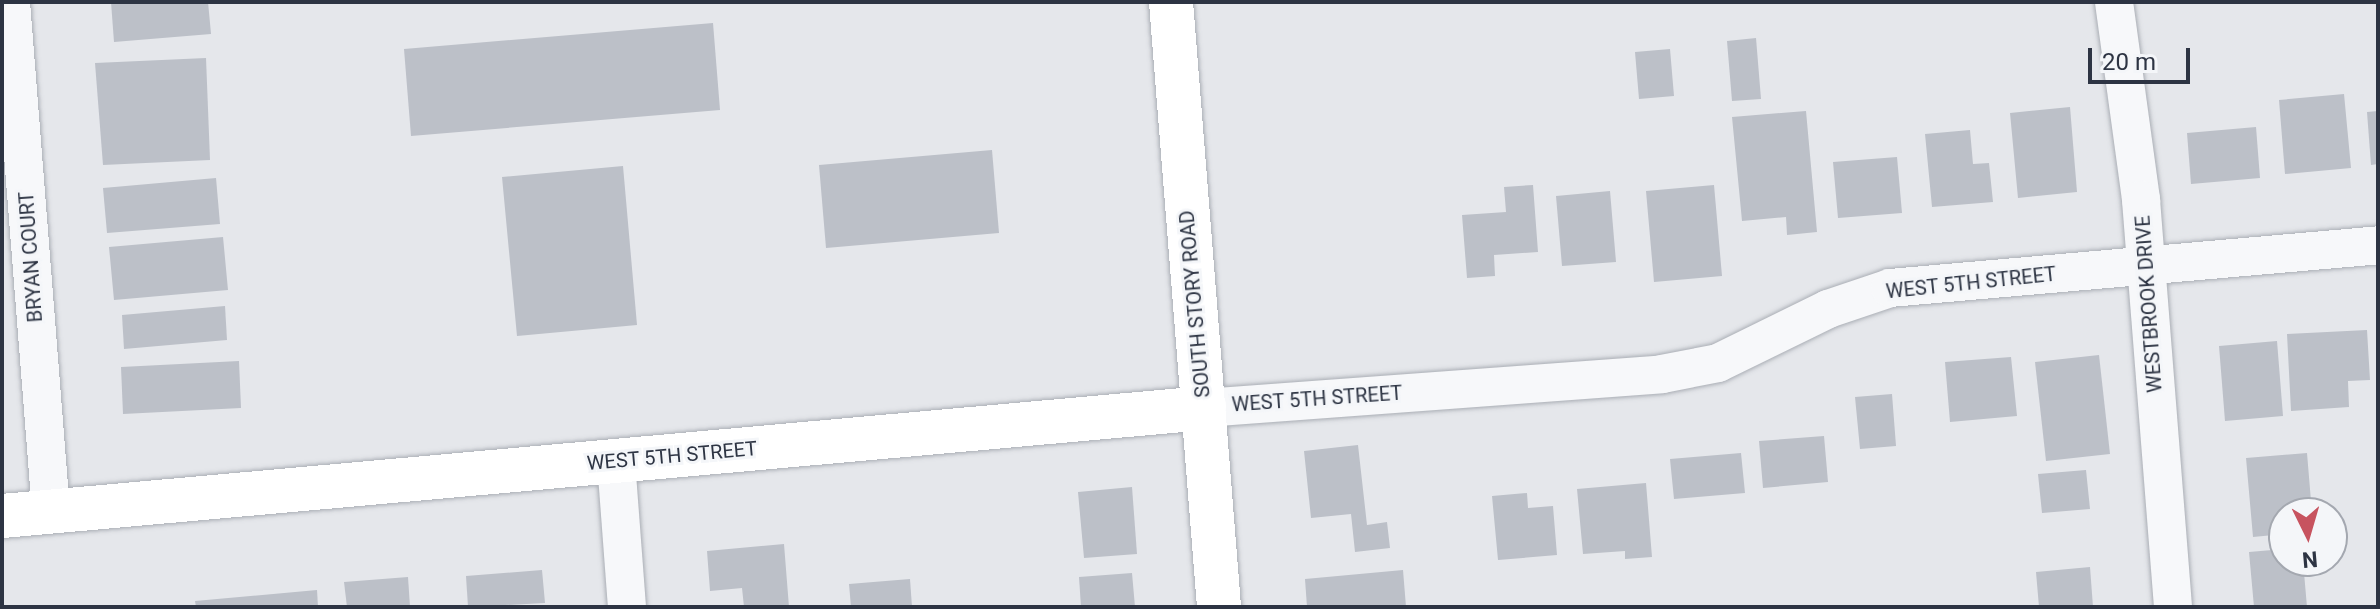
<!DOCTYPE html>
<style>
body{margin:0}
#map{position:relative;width:2380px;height:609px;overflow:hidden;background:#e5e7eb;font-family:Roboto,sans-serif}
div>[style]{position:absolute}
.building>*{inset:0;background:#bcc0c8}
.roads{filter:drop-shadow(0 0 2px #aaaeb5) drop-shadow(0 0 2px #aaaeb5)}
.street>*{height:38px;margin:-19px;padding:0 19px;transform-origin:19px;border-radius:19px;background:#f7f8fa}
.secondary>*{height:44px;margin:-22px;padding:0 22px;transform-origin:22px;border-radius:22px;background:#fff}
span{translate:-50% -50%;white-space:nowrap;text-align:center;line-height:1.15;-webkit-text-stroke:6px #f4f6f9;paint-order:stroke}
.street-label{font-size:20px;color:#2d3443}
.frame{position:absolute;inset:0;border:4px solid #2d3443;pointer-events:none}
.north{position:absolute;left:2268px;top:497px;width:80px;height:80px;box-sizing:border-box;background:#f4f6f9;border:2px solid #a4a8b0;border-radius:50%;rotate:175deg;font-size:22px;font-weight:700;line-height:32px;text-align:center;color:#2d3443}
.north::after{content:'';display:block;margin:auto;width:28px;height:36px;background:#c7535f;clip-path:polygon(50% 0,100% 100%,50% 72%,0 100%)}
.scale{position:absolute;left:2088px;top:48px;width:102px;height:36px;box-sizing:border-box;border:4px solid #2d3443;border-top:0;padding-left:10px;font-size:24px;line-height:28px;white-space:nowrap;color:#2d3443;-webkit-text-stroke:6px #f4f6f9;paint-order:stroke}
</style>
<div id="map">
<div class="building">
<div style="clip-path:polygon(111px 2px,208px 2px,211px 34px,114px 42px)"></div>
<div style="clip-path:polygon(713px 23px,720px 110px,411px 136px,404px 49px)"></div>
<div style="clip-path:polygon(1756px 38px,1761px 99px,1732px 101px,1727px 41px)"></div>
<div style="clip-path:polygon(1670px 49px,1674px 96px,1639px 99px,1635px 52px)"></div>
<div style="clip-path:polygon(206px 58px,210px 160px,103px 165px,95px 63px)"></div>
<div style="clip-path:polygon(2344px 94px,2351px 168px,2285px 174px,2279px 100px)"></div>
<div style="clip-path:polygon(2070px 107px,2077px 192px,2018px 198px,2010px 113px)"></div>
<div style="clip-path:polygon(1806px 111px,1817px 232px,1787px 235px,1786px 217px,1742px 221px,1732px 117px)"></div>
<div style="clip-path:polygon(2378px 111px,2378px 164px,2371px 165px,2367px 112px)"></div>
<div style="clip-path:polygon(2256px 127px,2260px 178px,2191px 184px,2187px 133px)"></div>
<div style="clip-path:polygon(1970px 130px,1973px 164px,1989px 163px,1993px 202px,1932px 207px,1925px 134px)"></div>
<div style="clip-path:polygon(992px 150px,999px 233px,826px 248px,819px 165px)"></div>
<div style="clip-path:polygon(1897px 157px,1902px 213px,1838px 218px,1833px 162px)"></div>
<div style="clip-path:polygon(623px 166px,637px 325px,517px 336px,502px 177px)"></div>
<div style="clip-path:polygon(216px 178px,220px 224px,107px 233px,103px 188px)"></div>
<div style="clip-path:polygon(1533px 185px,1538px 252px,1494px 255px,1495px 276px,1467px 278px,1462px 215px,1506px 212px,1504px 187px)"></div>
<div style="clip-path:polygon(1714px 185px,1722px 276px,1654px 282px,1646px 191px)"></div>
<div style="clip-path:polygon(1610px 191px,1616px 262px,1562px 266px,1556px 196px)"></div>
<div style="clip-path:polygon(223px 237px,228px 290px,114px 300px,109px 247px)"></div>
<div style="clip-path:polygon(225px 306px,227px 340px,124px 349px,122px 315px)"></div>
<div style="clip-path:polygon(2367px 330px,2370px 380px,2348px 381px,2349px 407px,2291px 411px,2287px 334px)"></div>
<div style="clip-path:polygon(2277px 341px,2283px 416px,2225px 421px,2219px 346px)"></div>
<div style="clip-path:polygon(2099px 355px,2110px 454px,2046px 461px,2035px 362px)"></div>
<div style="clip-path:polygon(2011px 357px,2017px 416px,1950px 422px,1945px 362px)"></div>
<div style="clip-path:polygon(239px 361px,241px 408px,123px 414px,121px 367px)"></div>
<div style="clip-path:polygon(1892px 394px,1896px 446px,1860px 449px,1855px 397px)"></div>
<div style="clip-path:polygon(1824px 436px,1828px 482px,1763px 488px,1759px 441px)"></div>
<div style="clip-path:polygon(1358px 445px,1367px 525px,1387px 522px,1390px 548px,1355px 552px,1351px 514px,1311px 518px,1304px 451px)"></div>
<div style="clip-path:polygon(1741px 453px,1745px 493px,1674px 499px,1670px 459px)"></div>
<div style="clip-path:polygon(2307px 453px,2312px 513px,2284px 513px,2284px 534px,2253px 537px,2246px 458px)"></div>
<div style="clip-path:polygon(2086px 470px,2090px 509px,2042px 513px,2038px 474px)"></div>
<div style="clip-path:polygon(1646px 483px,1652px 557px,1625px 559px,1625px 551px,1583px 554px,1577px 489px)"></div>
<div style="clip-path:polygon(1132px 487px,1137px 554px,1084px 558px,1078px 492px)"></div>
<div style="clip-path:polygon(1527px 493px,1528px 508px,1553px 506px,1557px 555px,1498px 560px,1492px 496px)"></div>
<div style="clip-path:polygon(784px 544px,789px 607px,744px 607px,742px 588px,710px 591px,707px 551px)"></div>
<div style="clip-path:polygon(2284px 549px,2284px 561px,2303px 561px,2307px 607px,2254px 607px,2249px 552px)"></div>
<div style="clip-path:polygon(2090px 567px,2093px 607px,2039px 607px,2036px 572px)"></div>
<div style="clip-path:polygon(542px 570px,545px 603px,468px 607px,466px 576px)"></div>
<div style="clip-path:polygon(1403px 570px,1406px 607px,1307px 607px,1305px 579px)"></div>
<div style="clip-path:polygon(1132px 573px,1135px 607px,1081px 607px,1079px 577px)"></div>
<div style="clip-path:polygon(408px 577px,410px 607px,347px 607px,344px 582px)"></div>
<div style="clip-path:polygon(910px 579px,912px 607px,851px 607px,849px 584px)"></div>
<div style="clip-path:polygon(317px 590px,318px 607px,196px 607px,195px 601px)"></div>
</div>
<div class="roads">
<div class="street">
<div style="left:11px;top:2px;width:511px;rotate:85.51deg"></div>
<div style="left:2114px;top:2px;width:200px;rotate:82.2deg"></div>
<div style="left:2141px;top:200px;width:408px;rotate:85.5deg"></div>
<div style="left:1204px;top:408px;width:459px;rotate:-4.2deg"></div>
<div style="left:1662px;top:374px;width:57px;rotate:-11.1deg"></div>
<div style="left:1718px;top:363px;width:123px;rotate:-26.1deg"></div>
<div style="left:1828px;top:309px;width:65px;rotate:-18.7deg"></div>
<div style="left:1890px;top:288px;width:490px;rotate:-5deg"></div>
<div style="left:616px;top:461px;width:146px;rotate:85.7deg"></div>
</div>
<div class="secondary">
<div style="left:1171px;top:2px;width:607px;rotate:85.46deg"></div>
<div style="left:2px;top:516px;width:1207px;rotate:-5.13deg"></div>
</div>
</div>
<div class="street-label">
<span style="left:31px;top:257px;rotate:-94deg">BRYAN COURT</span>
<span style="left:1971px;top:283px;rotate:-6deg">WEST 5TH STREET</span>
<span style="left:1195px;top:304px;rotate:-95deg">SOUTH STORY ROAD</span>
<span style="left:2149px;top:304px;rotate:-94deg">WESTBROOK DRIVE</span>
<span style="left:1317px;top:399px;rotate:-4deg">WEST 5TH STREET</span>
<span style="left:672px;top:456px;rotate:-5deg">WEST 5TH STREET</span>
</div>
<div class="frame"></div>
<div class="north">N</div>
<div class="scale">20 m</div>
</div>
